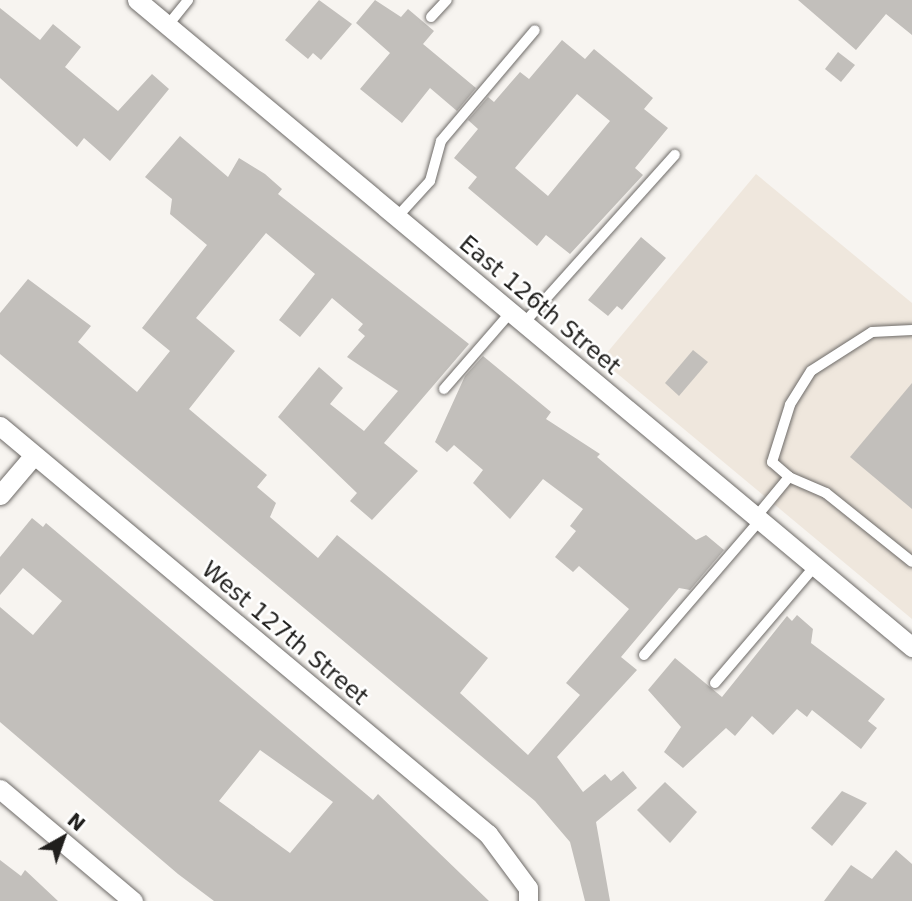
<!DOCTYPE html>
<style>
body{margin:0}
#map{position:relative;width:912px;height:901px;overflow:hidden;background:#f7f4f0;font-family:"DejaVu Sans",sans-serif}
div>[style]{position:absolute}
.built>*{inset:0;background:#efe7dd}
.building>*{inset:0;background:#c2bfbb}
.roads{filter:drop-shadow(0 0 2px #6e6b68) drop-shadow(0 0 2px #6e6b68)}
.service>*{height:10px;margin:-5px;padding:0 5px;transform-origin:5px;border-radius:5px;background:#fff}
.minor>*{height:19px;margin:-9.5px;padding:0 9.5px;transform-origin:9.5px;border-radius:9.5px;background:#fff}
span{translate:-50% -50%;white-space:nowrap;text-align:center;line-height:1.15;-webkit-text-stroke:5px #fff;paint-order:stroke}
.street-label{font-size:23px;color:#201f1d}
.north{position:absolute;left:28px;top:803px;width:70px;height:70px;-webkit-text-stroke:5px #fff;paint-order:stroke;rotate:40deg;font-size:19px;font-weight:700;line-height:28px;text-align:center;color:#201f1d}
.north::after{content:'';display:block;margin:auto;width:24px;height:32px;background:#201f1d;clip-path:polygon(50% 0,100% 100%,50% 72%,0 100%)}
</style>
<div id="map">
<div class="built">
<div style="clip-path:polygon(756px 174px,912px 303px,912px 619px,601px 360px)"></div>
</div>
<div class="building">
<div style="clip-path:polygon(319px 0,352px 24px,321px 60px,313px 53px,308px 59px,285px 40px)"></div>
<div style="clip-path:polygon(375px 0,401px 17px,408px 9px,434px 31px,423px 44px,476px 88px,457px 111px,430px 88px,402px 123px,360px 89px,390px 53px,356px 23px)"></div>
<div style="clip-path:polygon(798px 0,912px 0,912px 35px,886px 14px,856px 50px)"></div>
<div style="clip-path:polygon(0 8px,40px 40px,53px 24px,81px 47px,65px 67px,118px 111px,152px 74px,169px 89px,110px 161px,84px 138px,77px 147px,0 78px)"></div>
<div style="clip-path:polygon(evenodd,562px 40px,585px 59px,594px 49px,653px 98px,644px 109px,668px 128px,635px 168px,643px 175px,570px 254px,546px 235px,537px 246px,468px 188px,477px 177px,454px 158px,478px 129px,468px 120px,488px 97px,494px 102px,520px 72px,529px 79px,562px 40px,577px 94px,610px 121px,548px 196px,515px 168px,577px 94px)"></div>
<div style="clip-path:polygon(838px 52px,855px 65px,841px 82px,825px 69px)"></div>
<div style="clip-path:polygon(180px 136px,228px 177px,239px 158px,265px 174px,282px 189px,278px 194px,469px 344px,384px 443px,418px 471px,372px 520px,350px 501px,357px 493px,278px 417px,319px 367px,343px 388px,330px 404px,364px 431px,398px 391px,347px 357px,365px 336px,358px 330px,363px 324px,332px 298px,300px 337px,279px 320px,315px 274px,266px 233px,196px 318px,235px 351px,189px 409px,267px 475px,257px 487px,276px 503px,270px 517px,318px 558px,337px 535px,488px 658px,460px 693px,528px 755px,580px 695px,566px 683px,629px 609px,579px 566px,573px 572px,555px 557px,576px 531px,570px 526px,583px 509px,543px 479px,510px 519px,473px 483px,483px 470px,454px 445px,447px 452px,435px 442px,465px 376px,483px 356px,551px 412px,546px 419px,600px 454px,597px 457px,696px 540px,706px 535px,724px 550px,690px 590px,679px 588px,621px 657px,637px 670px,557px 757px,583px 792px,605px 774px,611px 781px,623px 771px,637px 788px,596px 822px,610px 901px,585px 901px,570px 842px,535px 801px,0 354px,0 313px,28px 279px,91px 326px,78px 342px,137px 392px,170px 351px,142px 328px,207px 245px,170px 214px,172px 199px,145px 177px)"></div>
<div style="clip-path:polygon(641px 237px,666px 258px,622px 310px,617px 306px,608px 316px,588px 300px)"></div>
<div style="clip-path:polygon(693px 350px,708px 362px,679px 396px,665px 383px)"></div>
<div style="clip-path:polygon(912px 383px,912px 509px,850px 457px)"></div>
<div style="clip-path:polygon(evenodd,32px 518px,43px 527px,46px 523px,373px 800px,378px 794px,489px 901px,214px 901px,178px 874px,0 722px,0 607px,33px 635px,62px 601px,23px 568px,0 595px,0 557px,32px 518px,260px 750px,333px 802px,290px 853px,219px 801px,260px 750px)"></div>
<div style="clip-path:polygon(797px 615px,813px 629px,811px 643px,885px 699px,868px 721px,877px 728px,861px 749px,812px 710px,807px 717px,797px 709px,773px 735px,752px 716px,735px 736px,726px 728px,683px 768px,664px 752px,681px 727px,648px 690px,675px 658px,722px 697px,787px 616px,792px 621px)"></div>
<div style="clip-path:polygon(665px 782px,697px 812px,670px 843px,637px 810px)"></div>
<div style="clip-path:polygon(842px 791px,867px 803px,832px 846px,811px 828px)"></div>
<div style="clip-path:polygon(896px 850px,912px 864px,912px 901px,824px 901px,851px 865px,872px 879px)"></div>
<div style="clip-path:polygon(0 860px,21px 876px,25px 870px,58px 901px,0 901px)"></div>
</div>
<div class="roads">
<div class="service">
<div style="left:431px;top:17px;width:23px;rotate:-47deg"></div>
<div style="left:168px;top:25px;width:32px;rotate:-51deg"></div>
<div style="left:397px;top:217px;width:49px;rotate:-47.5deg"></div>
<div style="left:430px;top:181px;width:41px;rotate:-74.6deg"></div>
<div style="left:441px;top:141px;width:145px;rotate:-49.7deg"></div>
<div style="left:524px;top:323px;width:226px;rotate:-48.1deg"></div>
<div style="left:912px;top:330px;width:40px;rotate:177.1deg"></div>
<div style="left:872px;top:332px;width:72px;rotate:147.4deg"></div>
<div style="left:811px;top:371px;width:40px;rotate:122deg"></div>
<div style="left:790px;top:405px;width:60px;rotate:107.5deg"></div>
<div style="left:772px;top:462px;width:23px;rotate:41deg"></div>
<div style="left:789px;top:477px;width:40px;rotate:23.4deg"></div>
<div style="left:826px;top:493px;width:110px;rotate:38.7deg"></div>
<div style="left:444px;top:389px;width:102px;rotate:-49deg"></div>
<div style="left:756px;top:517px;width:52px;rotate:-50.5deg"></div>
<div style="left:644px;top:655px;width:178px;rotate:-49.3deg"></div>
<div style="left:715px;top:683px;width:154px;rotate:-49.5deg"></div>
</div>
<div class="minor">
<div style="left:137px;top:0;width:1010px;rotate:39.86deg"></div>
<div style="left:0;top:426px;width:636px;rotate:39.9deg"></div>
<div style="left:488px;top:834px;width:67px;rotate:53.5deg"></div>
<div style="left:528px;top:888px;width:13px;rotate:90deg"></div>
<div style="left:0;top:495px;width:52px;rotate:-49.6deg"></div>
<div style="left:0;top:789px;width:174px;rotate:40.1deg"></div>
</div>
</div>
<div class="street-label">
<span style="left:540px;top:305px;rotate:40deg">East 126th Street</span>
<span style="left:285px;top:633px;rotate:40deg">West 127th Street</span>
</div>
<div class="north">N</div>
</div>
